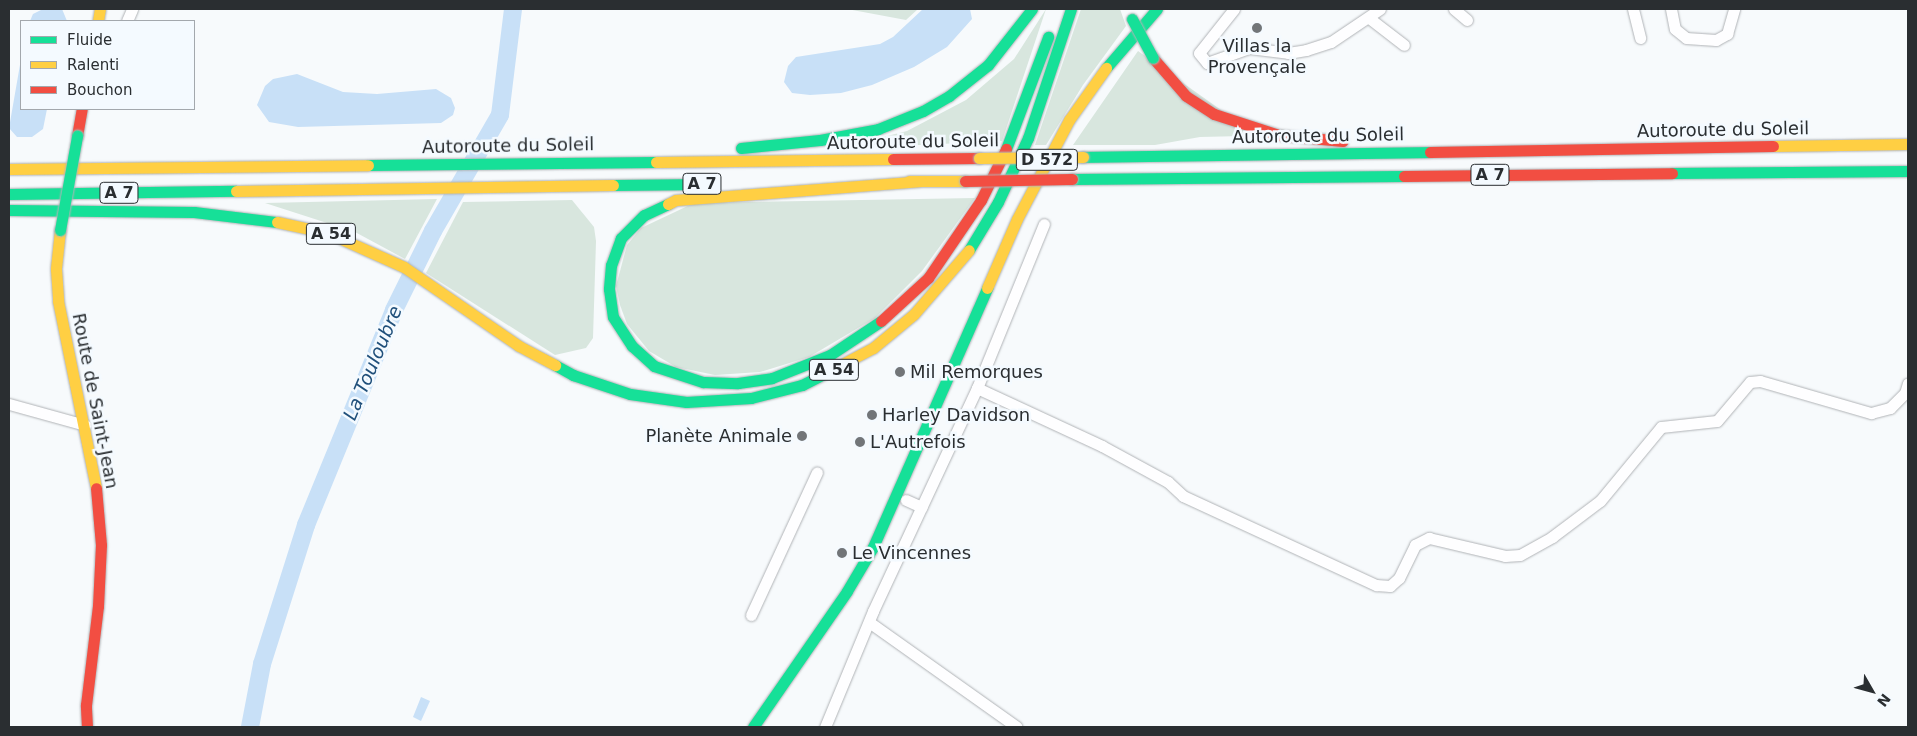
<!DOCTYPE html>
<meta charset="utf-8">
<style>
body{margin:0}
#map{position:relative;width:1917px;height:736px;overflow:hidden;background:#f7fafc;font-family:"DejaVu Sans",sans-serif}
div>[style]{position:absolute}
.green>*{inset:0;background:#d8e6de}
.water>*{inset:0;background:#c8e0f7}
.river>*{height:18px;margin:-9px;padding:0 9px;transform-origin:9px;border-radius:9px;background:#c8e0f7}
.roads{filter:drop-shadow(0 0 1px #b0b3b6) drop-shadow(0 0 1px #b0b3b6)}
.street>*{height:11px;margin:-5.5px;padding:0 5.5px;transform-origin:5.5px;border-radius:5.5px;background:#fefeff}
.fast>*{height:11px;margin:-5.5px;padding:0 5.5px;transform-origin:5.5px;border-radius:5.5px;background:#16e098}
.slow>*{height:11px;margin:-5.5px;padding:0 5.5px;transform-origin:5.5px;border-radius:5.5px;background:#ffcf43}
.jam>*{height:11px;margin:-5.5px;padding:0 5.5px;transform-origin:5.5px;border-radius:5.5px;background:#f24e42}
.bridges{filter:drop-shadow(0 0 1px #b0b3b6) drop-shadow(0 0 1px #b0b3b6)}
.fast-bridge>*{height:11px;margin:-5.5px;padding:0 5.5px;transform-origin:5.5px;border-radius:5.5px;background:#16e098}
.slow-bridge>*{height:11px;margin:-5.5px;padding:0 5.5px;transform-origin:5.5px;border-radius:5.5px;background:#ffcf43}
.jam-bridge>*{height:11px;margin:-5.5px;padding:0 5.5px;transform-origin:5.5px;border-radius:5.5px;background:#f24e42}
.dots>*{width:14px;height:14px;translate:-50% -50%;box-sizing:border-box;border:2px solid #f4faff;border-radius:50%}
span{translate:-50% -50%;white-space:nowrap;text-align:center;line-height:1.15;-webkit-text-stroke:5px #f4faff;paint-order:stroke}
.shield-label span{padding:1px 4px;background:#f4faff;border:1px solid;border-radius:4px;-webkit-text-stroke-width:0}
.shield-label{font-size:16px;color:#2a2e31;font-weight:700}
.poi-label{font-size:18px;color:#2a2e31}
.left{translate:0 -50%;text-align:left}
.right{translate:-100% -50%;text-align:right}
.street-label{font-size:18px;color:#2a2e31}
.water-label{font-size:19px;color:#20507b;font-style:italic}
.frame{position:absolute;inset:0;border:10px solid #2a2e31;pointer-events:none}
.legend{position:absolute;left:20px;top:20px;width:175px;height:90px;box-sizing:border-box;background:#f4faff;border:1px solid #a3a8ad;margin:0;padding:6px 9px;list-style:none;font-size:15px;color:#2a2e31}
.legend li{display:flex;align-items:center;gap:10px;height:25px}
.legend b{width:25px;border:1px solid #a3a8ad}
.north{position:absolute;left:1847px;top:666px;width:50px;height:50px;-webkit-text-stroke:4px #f4faff;paint-order:stroke;rotate:128deg;font-size:14px;font-weight:700;line-height:20px;text-align:center;color:#2a2e31}
.north::after{content:'';display:block;margin:auto;width:18px;height:22px;background:#2a2e31;clip-path:polygon(50% 0,100% 100%,50% 72%,0 100%)}
</style>
<div id="map">
<div class="green">
<div style="clip-path:polygon(847px 9px,918px 9px,906px 20px)"></div>
<div style="clip-path:polygon(1046px 9px,1002px 141px,920px 145px,868px 145px,863px 142px,907px 131px,966px 100px,1014px 59px)"></div>
<div style="clip-path:polygon(1081px 9px,1120px 9px,1126px 26px,1083px 85px,1046px 145px,1035px 145px)"></div>
<div style="clip-path:polygon(1138px 51px,1266px 142px,1243px 136px,1200px 137px,1155px 145px,1073px 145px)"></div>
<div style="clip-path:polygon(975px 198px,922px 271px,875px 318px,809px 357px,760px 372px,715px 375px,676px 367px,649px 351px,627px 324px,620px 305px,616px 286px,627px 245px,641px 228px,694px 203px)"></div>
<div style="clip-path:polygon(437px 199px,405px 259px,355px 232px,265px 203px)"></div>
<div style="clip-path:polygon(572px 200px,594px 227px,596px 241px,593px 338px,586px 348px,555px 355px,426px 273px,463px 202px)"></div>
</div>
<div class="water">
<div style="clip-path:polygon(43px 9px,62px 9px,67px 21px,30px 21px,33px 14px)"></div>
<div style="clip-path:polygon(923px 9px,970px 9px,972px 19px,947px 47px,914px 67px,872px 85px,841px 93px,810px 95px,792px 93px,784px 82px,788px 66px,796px 57px,880px 44px,893px 37px)"></div>
<div style="clip-path:polygon(21px 59px,21px 109px,47px 109px,43px 129px,32px 137px,17px 137px,9px 128px)"></div>
<div style="clip-path:polygon(297px 74px,343px 92px,377px 94px,436px 89px,451px 98px,455px 108px,453px 115px,441px 123px,298px 127px,269px 122px,257px 105px,265px 86px,273px 79px)"></div>
<div style="clip-path:polygon(421px 697px,430px 701px,421px 721px,413px 717px)"></div>
</div>
<div class="river">
<div style="left:250px;top:727px;width:64px;rotate:-79.2deg"></div>
<div style="left:262px;top:664px;width:146px;rotate:-72.4deg"></div>
<div style="left:306px;top:525px;width:232px;rotate:-67.7deg"></div>
<div style="left:394px;top:310px;width:88px;rotate:-63.7deg"></div>
<div style="left:433px;top:231px;width:134px;rotate:-60deg"></div>
<div style="left:500px;top:115px;width:107px;rotate:-83deg"></div>
</div>
<div class="roads">
<div class="street">
<div style="left:1234px;top:9px;width:56px;rotate:128.5deg"></div>
<div style="left:1199px;top:53px;width:13px;rotate:51deg"></div>
<div style="left:1207px;top:63px;width:45px;rotate:-19.7deg"></div>
<div style="left:1249px;top:48px;width:39px;rotate:7deg"></div>
<div style="left:1288px;top:53px;width:18px;rotate:-9deg"></div>
<div style="left:1306px;top:50px;width:26px;rotate:-18deg"></div>
<div style="left:1331px;top:42px;width:59px;rotate:-34deg"></div>
<div style="left:1454px;top:9px;width:17px;rotate:40deg"></div>
<div style="left:1633px;top:9px;width:30px;rotate:76deg"></div>
<div style="left:1671px;top:9px;width:20px;rotate:79deg"></div>
<div style="left:1675px;top:29px;width:14px;rotate:39deg"></div>
<div style="left:1686px;top:38px;width:30px;rotate:4deg"></div>
<div style="left:1716px;top:40px;width:13px;rotate:-29deg"></div>
<div style="left:1727px;top:34px;width:26px;rotate:-74deg"></div>
<div style="left:1369px;top:18px;width:44px;rotate:37.6deg"></div>
<div style="left:127px;top:21px;width:13px;rotate:-67deg"></div>
<div style="left:977px;top:388px;width:138px;rotate:24.9deg"></div>
<div style="left:1102px;top:446px;width:75px;rotate:28.6deg"></div>
<div style="left:1168px;top:482px;width:21px;rotate:43deg"></div>
<div style="left:1183px;top:496px;width:213px;rotate:24.8deg"></div>
<div style="left:1376px;top:585px;width:14px;rotate:4deg"></div>
<div style="left:1390px;top:586px;width:12px;rotate:-42deg"></div>
<div style="left:1399px;top:578px;width:37px;rotate:-64deg"></div>
<div style="left:1415px;top:545px;width:16px;rotate:-27deg"></div>
<div style="left:1429px;top:538px;width:78px;rotate:13.3deg"></div>
<div style="left:1505px;top:556px;width:15px;rotate:-4deg"></div>
<div style="left:1520px;top:555px;width:37px;rotate:-29deg"></div>
<div style="left:1552px;top:537px;width:60px;rotate:-36.9deg"></div>
<div style="left:1600px;top:501px;width:96px;rotate:-50.5deg"></div>
<div style="left:1661px;top:427px;width:56px;rotate:-6.1deg"></div>
<div style="left:1717px;top:421px;width:51px;rotate:-49.8deg"></div>
<div style="left:1750px;top:382px;width:10px;rotate:-6deg"></div>
<div style="left:1760px;top:381px;width:116px;rotate:16.1deg"></div>
<div style="left:1871px;top:413px;width:20px;rotate:-15deg"></div>
<div style="left:1890px;top:408px;width:21px;rotate:-45deg"></div>
<div style="left:1905px;top:393px;width:10px;rotate:-73deg"></div>
<div style="left:9px;top:404px;width:79px;rotate:15.4deg"></div>
<div style="left:906px;top:500px;width:17px;rotate:24deg"></div>
<div style="left:751px;top:615px;width:157px;rotate:-65.2deg"></div>
<div style="left:869px;top:622px;width:181px;rotate:35.4deg"></div>
<div style="left:825px;top:727px;width:126px;rotate:-67.5deg"></div>
<div style="left:873px;top:611px;width:246px;rotate:-65deg"></div>
<div style="left:977px;top:388px;width:177px;rotate:-67.8deg"></div>
</div>
<div class="fast">
<div style="left:1106px;top:68px;width:78px;rotate:-49.2deg"></div>
<div style="left:741px;top:148px;width:79px;rotate:-5.8deg"></div>
<div style="left:820px;top:140px;width:59px;rotate:-10.7deg"></div>
<div style="left:878px;top:129px;width:48px;rotate:-21.8deg"></div>
<div style="left:923px;top:111px;width:30px;rotate:-30deg"></div>
<div style="left:949px;top:96px;width:50px;rotate:-38.5deg"></div>
<div style="left:988px;top:65px;width:71px;rotate:-51.8deg"></div>
<div style="left:1006px;top:149px;width:120px;rotate:-69.4deg"></div>
<div style="left:1083px;top:157px;width:347px;rotate:-0.8deg"></div>
<div style="left:368px;top:165px;width:288px;rotate:-0.6deg"></div>
<div style="left:1672px;top:173px;width:236px;rotate:-0.5deg"></div>
<div style="left:1072px;top:179px;width:332px;rotate:-0.5deg"></div>
<div style="left:613px;top:185px;width:95px;rotate:-0.6deg"></div>
<div style="left:9px;top:194px;width:227px;rotate:-0.8deg"></div>
<div style="left:668px;top:204px;width:26px;rotate:155deg"></div>
<div style="left:644px;top:215px;width:33px;rotate:135deg"></div>
<div style="left:621px;top:238px;width:29px;rotate:110deg"></div>
<div style="left:611px;top:265px;width:24px;rotate:95deg"></div>
<div style="left:609px;top:289px;width:28px;rotate:82deg"></div>
<div style="left:613px;top:317px;width:35px;rotate:57deg"></div>
<div style="left:632px;top:346px;width:30px;rotate:42deg"></div>
<div style="left:654px;top:366px;width:52px;rotate:18.1deg"></div>
<div style="left:703px;top:382px;width:35px;rotate:2deg"></div>
<div style="left:738px;top:383px;width:34px;rotate:-8deg"></div>
<div style="left:772px;top:378px;width:62px;rotate:-21.6deg"></div>
<div style="left:830px;top:355px;width:61px;rotate:-33.7deg"></div>
<div style="left:9px;top:210px;width:185px;rotate:0.6deg"></div>
<div style="left:194px;top:212px;width:84px;rotate:6.9deg"></div>
<div style="left:969px;top:250px;width:56px;rotate:-58.9deg"></div>
<div style="left:998px;top:202px;width:71px;rotate:-64.9deg"></div>
<div style="left:1028px;top:138px;width:136px;rotate:-71.6deg"></div>
<div style="left:555px;top:365px;width:21px;rotate:29deg"></div>
<div style="left:573px;top:375px;width:60px;rotate:18.4deg"></div>
<div style="left:630px;top:394px;width:57px;rotate:8.1deg"></div>
<div style="left:686px;top:402px;width:65px;rotate:-3.5deg"></div>
<div style="left:751px;top:398px;width:53px;rotate:-14.3deg"></div>
<div style="left:802px;top:385px;width:28px;rotate:-27deg"></div>
<div style="left:753px;top:727px;width:165px;rotate:-55.3deg"></div>
<div style="left:847px;top:591px;width:51px;rotate:-59.4deg"></div>
<div style="left:873px;top:547px;width:283px;rotate:-66.2deg"></div>
</div>
<div class="slow">
<div style="left:98px;top:21px;width:12px;rotate:-81deg"></div>
<div style="left:1773px;top:146px;width:135px;rotate:-0.8deg"></div>
<div style="left:656px;top:162px;width:237px;rotate:-0.7deg"></div>
<div style="left:9px;top:169px;width:359px;rotate:-0.6deg"></div>
<div style="left:909px;top:181px;width:56px"></div>
<div style="left:236px;top:191px;width:377px;rotate:-0.9deg"></div>
<div style="left:668px;top:204px;width:9px;rotate:-27deg"></div>
<div style="left:676px;top:200px;width:246px;rotate:-4.4deg"></div>
<div style="left:277px;top:222px;width:52px;rotate:12.2deg"></div>
<div style="left:328px;top:233px;width:83px;rotate:24.1deg"></div>
<div style="left:404px;top:267px;width:140px;rotate:34.5deg"></div>
<div style="left:519px;top:346px;width:41px;rotate:27.8deg"></div>
<div style="left:60px;top:230px;width:39px;rotate:96deg"></div>
<div style="left:56px;top:269px;width:32px;rotate:86deg"></div>
<div style="left:58px;top:301px;width:191px;rotate:78.5deg"></div>
<div style="left:987px;top:288px;width:75px;rotate:-66.5deg"></div>
<div style="left:1017px;top:219px;width:112px;rotate:-62.3deg"></div>
<div style="left:1069px;top:120px;width:64px;rotate:-54.6deg"></div>
<div style="left:827px;top:372px;width:52px;rotate:-27.6deg"></div>
<div style="left:873px;top:348px;width:53px;rotate:-39.7deg"></div>
<div style="left:914px;top:314px;width:84px;rotate:-49.3deg"></div>
</div>
<div class="jam">
<div style="left:1153px;top:58px;width:50px;rotate:49deg"></div>
<div style="left:1186px;top:96px;width:33px;rotate:33deg"></div>
<div style="left:1214px;top:114px;width:68px;rotate:17.9deg"></div>
<div style="left:1279px;top:135px;width:64px;rotate:5.4deg"></div>
<div style="left:77px;top:136px;width:27px;rotate:-80deg"></div>
<div style="left:1430px;top:152px;width:343px;rotate:-1deg"></div>
<div style="left:893px;top:159px;width:86px;rotate:-0.7deg"></div>
<div style="left:1404px;top:176px;width:268px;rotate:-0.6deg"></div>
<div style="left:881px;top:321px;width:64px;rotate:-42.5deg"></div>
<div style="left:928px;top:278px;width:94px;rotate:-55.8deg"></div>
<div style="left:981px;top:200px;width:57px;rotate:-63.9deg"></div>
<div style="left:87px;top:727px;width:22px;rotate:-93deg"></div>
<div style="left:86px;top:705px;width:100px;rotate:-83.1deg"></div>
<div style="left:98px;top:606px;width:61px;rotate:-87.2deg"></div>
<div style="left:101px;top:545px;width:57px;rotate:-95deg"></div>
</div>
</div>
<div class="bridges">
<div class="fast-bridge">
<div style="left:1132px;top:19px;width:44px;rotate:61.7deg"></div>
<div style="left:60px;top:230px;width:96px;rotate:-79.7deg"></div>
</div>
<div class="slow-bridge">
<div style="left:979px;top:158px;width:104px;rotate:-0.6deg"></div>
</div>
<div class="jam-bridge">
<div style="left:965px;top:181px;width:107px;rotate:-1.1deg"></div>
</div>
</div>
<div class="dots">
<div style="left:1257px;top:28px;background:#727578"></div>
<div style="left:900px;top:372px;background:#727578"></div>
<div style="left:872px;top:415px;background:#727578"></div>
<div style="left:802px;top:436px;background:#727578"></div>
<div style="left:860px;top:442px;background:#727578"></div>
<div style="left:842px;top:553px;background:#727578"></div>
</div>
<div class="shield-label">
<span style="left:1047px;top:160px">D 572</span>
<span style="left:1490px;top:175px">A 7</span>
<span style="left:702px;top:184px">A 7</span>
<span style="left:119px;top:193px">A 7</span>
<span style="left:331px;top:234px">A 54</span>
<span style="left:834px;top:370px">A 54</span>
</div>
<div class="poi-label">
<span style="left:1257px;top:57px">Villas la<br>Provençale</span>
<span class="left" style="left:910px;top:372px">Mil Remorques</span>
<span class="left" style="left:882px;top:415px">Harley Davidson</span>
<span class="right" style="left:792px;top:436px">Planète Animale</span>
<span class="left" style="left:870px;top:442px">L'Autrefois</span>
<span class="left" style="left:852px;top:553px">Le Vincennes</span>
</div>
<div class="street-label">
<span style="left:1723px;top:130px;rotate:-1deg">Autoroute du Soleil</span>
<span style="left:1318px;top:136px;rotate:-1deg">Autoroute du Soleil</span>
<span style="left:913px;top:142px;rotate:-1deg">Autoroute du Soleil</span>
<span style="left:508px;top:146px;rotate:-1deg">Autoroute du Soleil</span>
<span style="left:95px;top:401px;rotate:79deg">Route de Saint-Jean</span>
</div>
<div class="water-label">
<span style="left:373px;top:363px;rotate:-67deg">La Touloubre</span>
</div>
<div class="frame"></div>
<ul class="legend">
<li><b style="height:6px;background:#16e098"></b>Fluide</li>
<li><b style="height:6px;background:#ffcf43"></b>Ralenti</li>
<li><b style="height:6px;background:#f24e42"></b>Bouchon</li>
</ul>
<div class="north">N</div>
</div>
